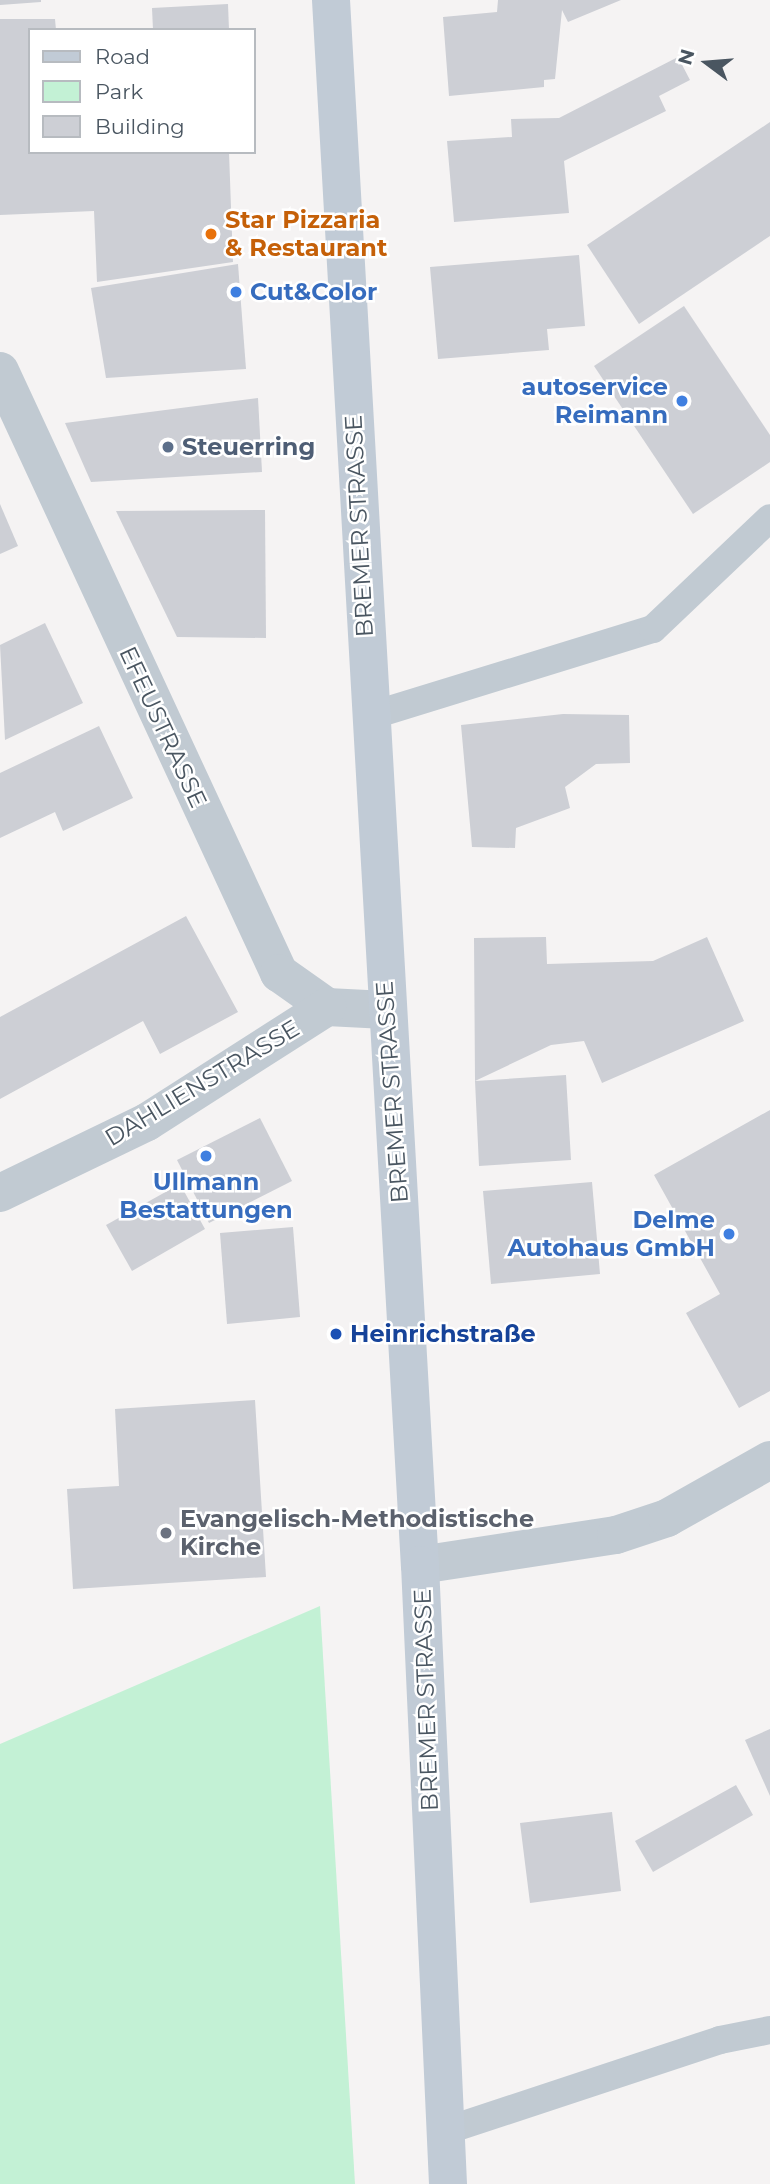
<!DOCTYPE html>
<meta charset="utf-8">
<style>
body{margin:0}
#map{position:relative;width:770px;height:2184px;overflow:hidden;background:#f5f3f3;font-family:Montserrat,sans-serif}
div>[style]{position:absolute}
.green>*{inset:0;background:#c3f1d5}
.building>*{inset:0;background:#cdcfd5}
.lane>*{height:28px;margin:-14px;padding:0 14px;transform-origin:14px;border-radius:14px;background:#c1cad2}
.street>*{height:38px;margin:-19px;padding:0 19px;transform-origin:19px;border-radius:19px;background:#c1cad2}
.secondary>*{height:38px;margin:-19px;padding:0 19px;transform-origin:19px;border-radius:19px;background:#c1cbd6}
.dots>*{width:19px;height:19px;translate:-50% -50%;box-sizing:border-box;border:4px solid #fff;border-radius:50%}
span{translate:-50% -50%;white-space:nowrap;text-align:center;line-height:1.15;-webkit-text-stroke:5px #fff;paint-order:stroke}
.food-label{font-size:24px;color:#c56008;font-weight:700}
.left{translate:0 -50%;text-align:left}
.shop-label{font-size:24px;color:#366cbe;font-weight:700}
.right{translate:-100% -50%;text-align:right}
.service-label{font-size:24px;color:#4e5e75;font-weight:700}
.street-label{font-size:24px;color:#4a5661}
.transit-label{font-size:24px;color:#164399;font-weight:700}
.worship-label{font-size:24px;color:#5b616d;font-weight:700}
.legend{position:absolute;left:28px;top:28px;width:228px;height:126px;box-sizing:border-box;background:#fff;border:2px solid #b7bbc0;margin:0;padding:9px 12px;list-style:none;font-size:21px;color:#4a5661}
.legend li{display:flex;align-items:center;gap:14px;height:35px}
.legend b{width:35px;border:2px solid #b7bbc0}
.north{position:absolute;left:672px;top:28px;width:70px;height:70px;-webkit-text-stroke:5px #fff;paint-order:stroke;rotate:286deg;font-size:19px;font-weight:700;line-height:28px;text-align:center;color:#4a5661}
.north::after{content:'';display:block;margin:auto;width:24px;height:32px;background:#4a5661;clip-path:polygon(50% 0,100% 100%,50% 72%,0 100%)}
</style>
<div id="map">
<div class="green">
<div style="clip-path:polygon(320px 1606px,355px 2184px,0 2184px,0 1744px)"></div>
</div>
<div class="building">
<div style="clip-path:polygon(0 0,41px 0,41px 2px,0 5px)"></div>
<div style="clip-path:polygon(498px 0,621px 0,568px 22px,562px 10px,555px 79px,544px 80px,544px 87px,449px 96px,443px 17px,497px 12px)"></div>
<div style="clip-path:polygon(228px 4px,229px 30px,153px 30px,152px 8px)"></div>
<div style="clip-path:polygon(0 19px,55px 19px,56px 30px,30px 30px,30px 152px,229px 152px,233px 262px,97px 282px,94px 211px,0 215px)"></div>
<div style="clip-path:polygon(678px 57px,690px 80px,659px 96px,666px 111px,564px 161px,569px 213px,454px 222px,447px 141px,512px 137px,511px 119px,559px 118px)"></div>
<div style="clip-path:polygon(770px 122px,770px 236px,639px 324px,587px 245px)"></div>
<div style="clip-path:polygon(579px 255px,585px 326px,547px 329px,549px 350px,438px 359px,430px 267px)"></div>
<div style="clip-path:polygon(238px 264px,246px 369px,106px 378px,91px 288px)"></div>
<div style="clip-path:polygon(684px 306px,770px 435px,770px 462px,693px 514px,594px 366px)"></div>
<div style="clip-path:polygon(258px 398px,262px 472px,91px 482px,65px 423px)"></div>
<div style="clip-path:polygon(0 504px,18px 546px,0 554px)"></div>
<div style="clip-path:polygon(265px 510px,266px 638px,177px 637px,116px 511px)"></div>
<div style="clip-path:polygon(45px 623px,83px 703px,5px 740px,0 645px)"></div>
<div style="clip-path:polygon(563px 714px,629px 715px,630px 763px,596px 764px,565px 787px,570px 808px,516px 828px,515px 848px,472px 847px,461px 725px)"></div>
<div style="clip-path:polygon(99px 726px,133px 798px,63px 831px,55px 812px,0 838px,0 773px)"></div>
<div style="clip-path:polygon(186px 916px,238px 1012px,160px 1054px,143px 1021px,0 1099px,0 1017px)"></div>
<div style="clip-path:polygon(546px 937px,547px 964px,653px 961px,707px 937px,744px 1021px,602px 1083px,584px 1041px,551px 1045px,475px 1081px,566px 1075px,571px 1160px,479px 1166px,475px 1081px,474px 938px)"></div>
<div style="clip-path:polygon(770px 1110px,770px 1391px,739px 1408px,686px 1313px,720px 1294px,654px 1175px)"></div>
<div style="clip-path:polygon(260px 1118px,292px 1181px,209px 1223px,177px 1160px)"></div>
<div style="clip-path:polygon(592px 1182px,600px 1274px,491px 1284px,483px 1191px)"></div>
<div style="clip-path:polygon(180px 1184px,205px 1229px,132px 1271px,106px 1225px)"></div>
<div style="clip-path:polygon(293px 1227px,300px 1317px,227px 1324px,220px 1233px)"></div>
<div style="clip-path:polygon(255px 1400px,266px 1577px,73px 1589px,67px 1489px,119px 1486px,115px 1409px)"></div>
<div style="clip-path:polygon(770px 1729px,770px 1796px,745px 1740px)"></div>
<div style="clip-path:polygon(736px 1785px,753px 1815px,653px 1872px,635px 1841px)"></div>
<div style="clip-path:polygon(612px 1812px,621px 1891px,530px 1903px,520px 1823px)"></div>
</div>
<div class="lane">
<div style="left:370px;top:716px;width:296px;rotate:-17.1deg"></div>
<div style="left:653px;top:629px;width:161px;rotate:-43.5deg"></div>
<div style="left:445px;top:2131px;width:290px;rotate:-18.3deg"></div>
<div style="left:720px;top:2040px;width:51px;rotate:-11.3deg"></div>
</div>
<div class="street">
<div style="left:0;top:371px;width:664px;rotate:65.13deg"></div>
<div style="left:279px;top:973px;width:59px;rotate:35.3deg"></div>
<div style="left:327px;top:1007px;width:59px;rotate:2.9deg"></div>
<div style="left:0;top:1193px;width:163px;rotate:-25.8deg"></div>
<div style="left:147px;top:1122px;width:214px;rotate:-32.6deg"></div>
<div style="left:420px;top:1565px;width:198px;rotate:-8.7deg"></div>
<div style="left:616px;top:1535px;width:54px;rotate:-18.4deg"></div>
<div style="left:667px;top:1518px;width:118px;rotate:-29.4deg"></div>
</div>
<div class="secondary">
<div style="left:331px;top:0;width:1568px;rotate:86.75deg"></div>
<div style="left:420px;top:1565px;width:620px;rotate:87.41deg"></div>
</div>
<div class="dots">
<div style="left:211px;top:234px;background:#e8710a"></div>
<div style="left:236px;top:292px;background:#3f7fe0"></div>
<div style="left:682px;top:401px;background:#3f7fe0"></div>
<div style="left:168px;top:447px;background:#5c6f8a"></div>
<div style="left:206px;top:1156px;background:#3f7fe0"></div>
<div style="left:729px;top:1234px;background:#3f7fe0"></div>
<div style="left:336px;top:1334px;background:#1a4fb4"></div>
<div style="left:166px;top:1533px;background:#6b7280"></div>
</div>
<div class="food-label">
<span class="left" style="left:225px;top:234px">Star Pizzaria<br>&amp; Restaurant</span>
</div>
<div class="shop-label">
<span class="left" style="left:250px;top:292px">Cut&amp;Color</span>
<span class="right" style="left:668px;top:401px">autoservice<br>Reimann</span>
<span style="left:206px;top:1196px">Ullmann<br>Bestattungen</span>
<span class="right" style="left:715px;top:1234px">Delme<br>Autohaus GmbH</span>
</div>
<div class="service-label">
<span class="left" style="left:182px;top:447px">Steuerring</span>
</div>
<div class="street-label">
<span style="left:359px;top:526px;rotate:-93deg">BREMER STRASSE</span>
<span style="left:163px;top:727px;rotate:65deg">EFEUSTRASSE</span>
<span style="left:202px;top:1083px;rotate:-31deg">DAHLIENSTRASSE</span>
<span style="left:392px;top:1092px;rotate:-94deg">BREMER STRASSE</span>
<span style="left:426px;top:1700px;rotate:-92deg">BREMER STRASSE</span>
</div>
<div class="transit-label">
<span class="left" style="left:350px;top:1334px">Heinrichstraße</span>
</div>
<div class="worship-label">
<span class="left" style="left:180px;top:1533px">Evangelisch-Methodistische<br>Kirche</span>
</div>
<ul class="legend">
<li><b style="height:9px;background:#c1cbd6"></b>Road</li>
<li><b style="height:19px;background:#c3f1d5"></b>Park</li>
<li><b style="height:19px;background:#cdcfd5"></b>Building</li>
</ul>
<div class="north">N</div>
</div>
